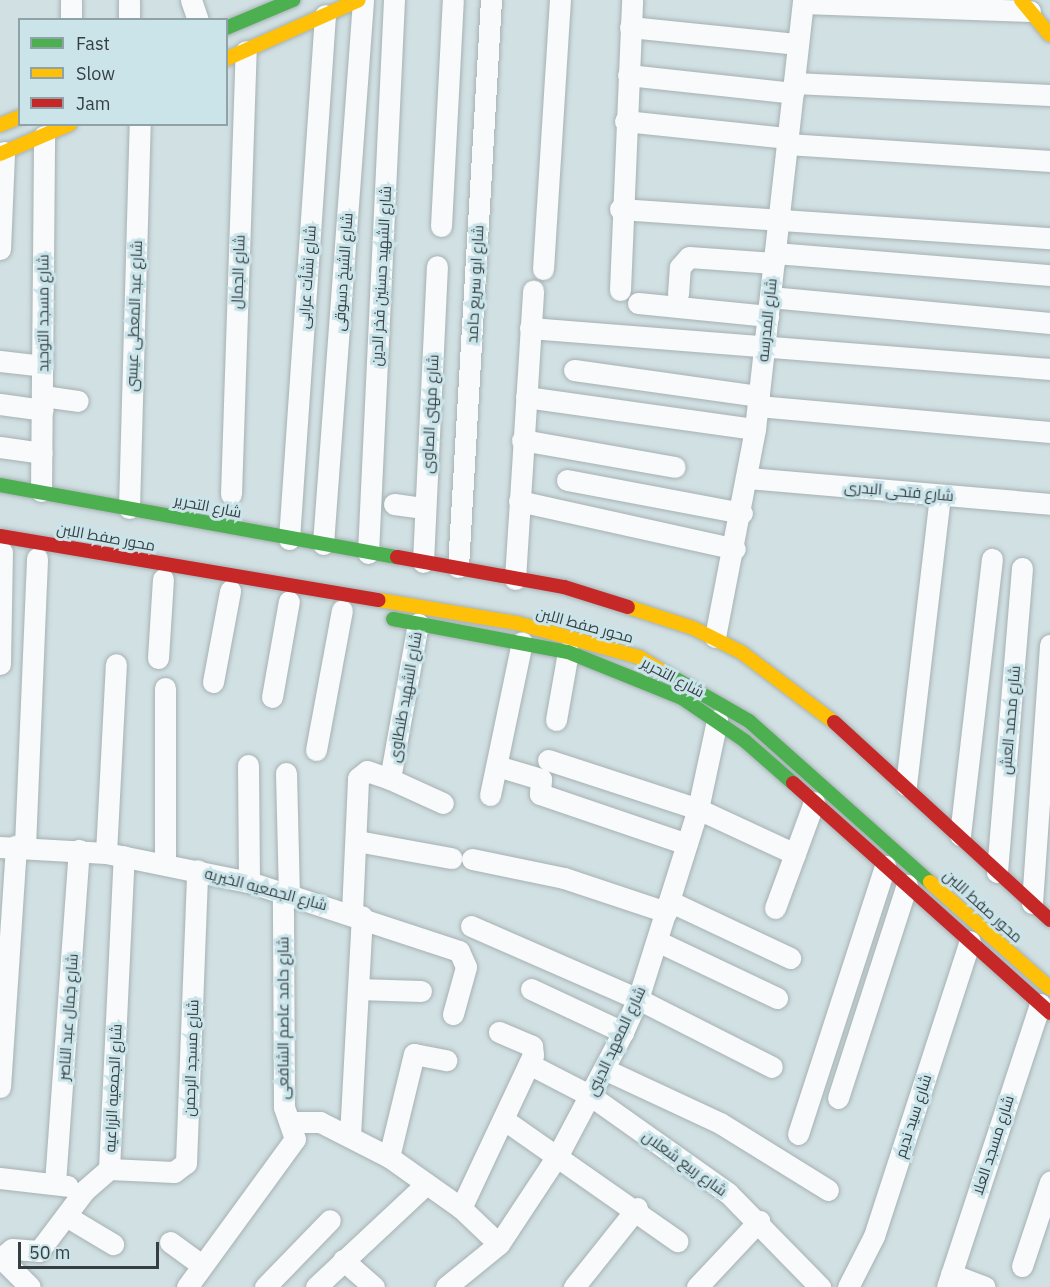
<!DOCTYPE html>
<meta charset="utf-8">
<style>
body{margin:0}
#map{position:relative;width:1050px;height:1287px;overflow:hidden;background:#d1e0e3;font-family:"IBM Plex Sans",Cairo,sans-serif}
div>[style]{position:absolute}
.roads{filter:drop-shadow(0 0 2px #a6b1b3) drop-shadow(0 0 2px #a6b1b3)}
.street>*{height:21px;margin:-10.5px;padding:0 10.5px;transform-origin:10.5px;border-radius:10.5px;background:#f8fafb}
.fast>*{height:14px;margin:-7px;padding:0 7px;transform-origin:7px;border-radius:7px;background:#4caf50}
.slow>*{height:14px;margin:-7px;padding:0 7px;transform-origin:7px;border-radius:7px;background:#ffc107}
.jam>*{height:14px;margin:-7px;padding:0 7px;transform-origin:7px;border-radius:7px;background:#c62828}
span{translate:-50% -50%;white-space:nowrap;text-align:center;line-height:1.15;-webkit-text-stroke:6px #cae4ea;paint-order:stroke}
.street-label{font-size:15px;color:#353f42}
.legend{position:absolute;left:18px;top:18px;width:210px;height:108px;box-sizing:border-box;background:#cae4ea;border:2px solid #8ea2a7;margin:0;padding:8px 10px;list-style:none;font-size:18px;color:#353f42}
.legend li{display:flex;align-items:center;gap:12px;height:30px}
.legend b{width:30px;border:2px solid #8ea2a7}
.scale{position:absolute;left:18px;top:1242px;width:141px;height:27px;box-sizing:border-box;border:3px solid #353f42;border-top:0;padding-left:8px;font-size:18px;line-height:21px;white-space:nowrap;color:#353f42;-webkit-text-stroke:4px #cae4ea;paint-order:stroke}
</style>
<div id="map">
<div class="roads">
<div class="street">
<div style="left:71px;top:0;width:20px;rotate:90deg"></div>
<div style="left:191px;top:0;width:21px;rotate:71deg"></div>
<div style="left:803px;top:3px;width:227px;rotate:2deg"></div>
<div style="left:129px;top:20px;width:20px;rotate:-90deg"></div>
<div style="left:630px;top:27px;width:169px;rotate:5.8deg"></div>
<div style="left:628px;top:75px;width:166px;rotate:6.2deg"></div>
<div style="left:794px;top:83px;width:256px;rotate:2.7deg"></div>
<div style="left:625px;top:121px;width:164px;rotate:6deg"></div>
<div style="left:787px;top:144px;width:264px;rotate:3.7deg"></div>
<div style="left:620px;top:209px;width:431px;rotate:3.9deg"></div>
<div style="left:441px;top:226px;width:226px;rotate:-87deg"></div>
<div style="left:0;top:249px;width:97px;rotate:-87.6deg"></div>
<div style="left:775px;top:253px;width:276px;rotate:4.6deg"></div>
<div style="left:543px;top:269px;width:270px;rotate:-86.4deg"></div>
<div style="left:620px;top:290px;width:290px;rotate:-87.6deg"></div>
<div style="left:678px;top:294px;width:27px;rotate:-86deg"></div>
<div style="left:680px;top:267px;width:13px;rotate:-48deg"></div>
<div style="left:689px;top:257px;width:85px;rotate:4deg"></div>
<div style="left:770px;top:297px;width:281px;rotate:5.3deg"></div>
<div style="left:638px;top:303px;width:131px;rotate:5.7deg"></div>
<div style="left:530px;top:328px;width:522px;rotate:4.51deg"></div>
<div style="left:0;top:361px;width:43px;rotate:6.6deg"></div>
<div style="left:574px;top:370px;width:187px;rotate:8deg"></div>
<div style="left:43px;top:396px;width:35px;rotate:8deg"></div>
<div style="left:526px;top:397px;width:231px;rotate:8deg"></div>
<div style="left:0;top:404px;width:43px;rotate:7.9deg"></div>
<div style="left:758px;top:406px;width:293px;rotate:5.1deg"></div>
<div style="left:522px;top:440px;width:155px;rotate:10deg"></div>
<div style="left:0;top:447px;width:42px;rotate:8.1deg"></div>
<div style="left:748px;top:478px;width:303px;rotate:4.9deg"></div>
<div style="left:567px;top:480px;width:178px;rotate:10.7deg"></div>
<div style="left:41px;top:491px;width:355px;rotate:-89.5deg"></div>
<div style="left:231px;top:494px;width:443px;rotate:-88.1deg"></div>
<div style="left:519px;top:501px;width:221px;rotate:12.5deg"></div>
<div style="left:394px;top:504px;width:30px;rotate:8deg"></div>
<div style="left:129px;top:508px;width:384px;rotate:-88.4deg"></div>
<div style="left:289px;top:539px;width:525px;rotate:-86.07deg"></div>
<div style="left:323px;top:544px;width:545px;rotate:-85.79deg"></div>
<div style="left:368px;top:553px;width:554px;rotate:-87.31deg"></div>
<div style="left:423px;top:562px;width:296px;rotate:-87.3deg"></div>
<div style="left:458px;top:567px;width:568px;rotate:-86.67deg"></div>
<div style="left:515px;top:579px;width:289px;rotate:-86.4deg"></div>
<div style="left:715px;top:637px;width:212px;rotate:-79.1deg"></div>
<div style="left:755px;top:429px;width:432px;rotate:-83.6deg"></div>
<div style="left:158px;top:658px;width:79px;rotate:-86.4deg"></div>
<div style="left:0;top:664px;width:112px;rotate:-89deg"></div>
<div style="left:213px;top:682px;width:93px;rotate:-79.4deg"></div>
<div style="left:272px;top:697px;width:97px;rotate:-80deg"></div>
<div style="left:556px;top:720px;width:69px;rotate:-80deg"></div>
<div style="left:316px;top:750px;width:142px;rotate:-79.5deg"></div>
<div style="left:548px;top:760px;width:158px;rotate:18.1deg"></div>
<div style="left:698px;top:809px;width:107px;rotate:24.9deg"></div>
<div style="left:248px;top:765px;width:117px;rotate:89.5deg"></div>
<div style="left:497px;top:766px;width:46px;rotate:16.5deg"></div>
<div style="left:541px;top:779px;width:15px;rotate:94deg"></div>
<div style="left:540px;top:794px;width:155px;rotate:18.8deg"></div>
<div style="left:286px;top:773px;width:119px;rotate:88.6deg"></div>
<div style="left:390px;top:779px;width:58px;rotate:24.4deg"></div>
<div style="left:906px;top:785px;width:292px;rotate:-83.3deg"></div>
<div style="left:490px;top:795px;width:156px;rotate:-78.2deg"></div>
<div style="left:960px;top:835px;width:278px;rotate:-83.4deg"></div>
<div style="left:357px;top:841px;width:96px;rotate:10.3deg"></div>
<div style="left:25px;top:846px;width:288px;rotate:-87.6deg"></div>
<div style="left:0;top:847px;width:106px;rotate:3.2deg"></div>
<div style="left:106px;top:853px;width:146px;rotate:11.5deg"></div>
<div style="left:249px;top:882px;width:221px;rotate:18.2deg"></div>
<div style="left:459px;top:951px;width:17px;rotate:66deg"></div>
<div style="left:466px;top:967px;width:49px;rotate:105.5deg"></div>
<div style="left:106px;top:853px;width:189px;rotate:-87deg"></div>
<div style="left:472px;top:859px;width:94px;rotate:11.7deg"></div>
<div style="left:564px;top:878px;width:108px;rotate:18.4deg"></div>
<div style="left:165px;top:864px;width:176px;rotate:-90deg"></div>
<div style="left:997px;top:872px;width:305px;rotate:-85.3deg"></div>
<div style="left:669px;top:901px;width:134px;rotate:25.2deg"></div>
<div style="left:1032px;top:903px;width:259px;rotate:-86deg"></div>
<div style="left:775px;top:908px;width:113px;rotate:-69.8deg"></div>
<div style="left:352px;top:912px;width:134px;rotate:-87.4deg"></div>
<div style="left:358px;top:778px;width:11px;rotate:-38deg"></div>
<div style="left:367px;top:771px;width:24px;rotate:19deg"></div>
<div style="left:390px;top:779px;width:158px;rotate:-79.8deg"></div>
<div style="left:471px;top:926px;width:182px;rotate:23.6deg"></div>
<div style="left:638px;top:999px;width:150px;rotate:26.9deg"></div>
<div style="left:657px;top:941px;width:133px;rotate:25.4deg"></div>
<div style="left:358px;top:989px;width:63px;rotate:1.8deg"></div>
<div style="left:531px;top:989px;width:102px;rotate:25.1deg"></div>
<div style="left:529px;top:1064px;width:70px;rotate:27.3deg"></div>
<div style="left:591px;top:1096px;width:168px;rotate:35.3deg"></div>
<div style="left:728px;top:1193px;width:132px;rotate:45.6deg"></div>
<div style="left:604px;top:1069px;width:128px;rotate:25deg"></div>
<div style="left:720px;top:1123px;width:127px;rotate:31.8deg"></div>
<div style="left:0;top:1087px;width:242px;rotate:-86.2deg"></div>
<div style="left:838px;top:1098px;width:224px;rotate:-72.1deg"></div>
<div style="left:503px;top:1119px;width:213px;rotate:35deg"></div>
<div style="left:292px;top:1122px;width:28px"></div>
<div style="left:320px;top:1122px;width:77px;rotate:26.9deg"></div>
<div style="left:389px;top:1157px;width:88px;rotate:35.3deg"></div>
<div style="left:461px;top:1208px;width:52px;rotate:43.5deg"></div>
<div style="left:798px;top:1134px;width:282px;rotate:-72deg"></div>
<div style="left:350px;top:1136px;width:220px;rotate:-86.9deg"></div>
<div style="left:389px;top:1157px;width:106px;rotate:-76.4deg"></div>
<div style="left:414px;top:1054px;width:33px;rotate:11deg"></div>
<div style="left:109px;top:1169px;width:65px;rotate:2.6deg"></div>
<div style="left:174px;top:1172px;width:15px;rotate:-37deg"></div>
<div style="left:186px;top:1163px;width:293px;rotate:-87.8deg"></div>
<div style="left:0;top:1178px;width:68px;rotate:6.7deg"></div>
<div style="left:55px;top:1183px;width:334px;rotate:-85.9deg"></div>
<div style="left:461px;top:1208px;width:169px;rotate:-64.8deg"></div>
<div style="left:533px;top:1055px;width:9px;rotate:-96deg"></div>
<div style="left:532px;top:1046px;width:36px;rotate:-157deg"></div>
<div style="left:66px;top:1216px;width:55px;rotate:30.8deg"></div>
<div style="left:170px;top:1242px;width:39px;rotate:36deg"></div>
<div style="left:0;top:1257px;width:42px;rotate:45deg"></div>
<div style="left:1px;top:1258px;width:14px;rotate:-39deg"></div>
<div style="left:12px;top:1249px;width:27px;rotate:4deg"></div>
<div style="left:39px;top:1251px;width:76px;rotate:-53deg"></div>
<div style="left:85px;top:1190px;width:32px;rotate:-41deg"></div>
<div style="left:109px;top:1169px;width:313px;rotate:-87.3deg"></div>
<div style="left:343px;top:1260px;width:41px;rotate:41.1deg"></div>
<div style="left:1022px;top:1266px;width:89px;rotate:-71.6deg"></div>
<div style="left:951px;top:1274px;width:36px;rotate:21deg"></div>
<div style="left:187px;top:1287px;width:183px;rotate:-53.9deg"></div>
<div style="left:295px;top:1139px;width:34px;rotate:-109deg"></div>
<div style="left:284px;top:1107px;width:216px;rotate:-90.3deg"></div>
<div style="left:265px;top:1287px;width:93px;rotate:-45.9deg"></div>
<div style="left:316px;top:1287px;width:151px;rotate:-43.1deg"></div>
<div style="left:446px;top:1287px;width:68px;rotate:-39.1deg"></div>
<div style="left:499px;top:1244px;width:109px;rotate:-56.6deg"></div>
<div style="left:559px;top:1153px;width:137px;rotate:-62.1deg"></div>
<div style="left:623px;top:1032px;width:36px;rotate:-66deg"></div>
<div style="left:638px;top:999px;width:199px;rotate:-72.5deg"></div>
<div style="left:698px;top:809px;width:91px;rotate:-77.9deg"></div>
<div style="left:574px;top:1287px;width:101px;rotate:-51.4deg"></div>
<div style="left:697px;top:1287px;width:91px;rotate:-46.8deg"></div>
<div style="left:848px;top:1287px;width:57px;rotate:-63deg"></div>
<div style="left:874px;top:1236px;width:310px;rotate:-72deg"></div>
<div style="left:947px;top:1287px;width:298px;rotate:-71.8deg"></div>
</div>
<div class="fast">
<div style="left:226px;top:28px;width:73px;rotate:-22.7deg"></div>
<div style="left:0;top:485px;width:403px;rotate:10.3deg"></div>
<div style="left:393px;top:619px;width:178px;rotate:10.7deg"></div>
<div style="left:568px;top:652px;width:123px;rotate:22deg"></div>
<div style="left:682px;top:698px;width:76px;rotate:34.3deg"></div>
<div style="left:745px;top:741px;width:64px;rotate:41.2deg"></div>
<div style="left:669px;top:675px;width:92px;rotate:29.9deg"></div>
<div style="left:749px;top:721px;width:242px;rotate:41.7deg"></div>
</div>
<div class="slow">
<div style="left:1021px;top:0;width:45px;rotate:50.4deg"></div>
<div style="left:226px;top:59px;width:145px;rotate:-23.9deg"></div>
<div style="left:0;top:125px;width:22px;rotate:-22deg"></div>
<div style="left:0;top:154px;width:76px;rotate:-23.2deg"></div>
<div style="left:379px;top:600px;width:140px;rotate:9.5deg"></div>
<div style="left:517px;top:623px;width:127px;rotate:15.6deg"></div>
<div style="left:639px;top:657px;width:35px;rotate:31deg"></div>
<div style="left:628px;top:607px;width:68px;rotate:17.9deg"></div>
<div style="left:693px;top:628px;width:54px;rotate:26.6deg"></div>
<div style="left:741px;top:652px;width:116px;rotate:37deg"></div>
<div style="left:930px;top:882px;width:160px;rotate:41.5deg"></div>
</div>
<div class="jam">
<div style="left:0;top:536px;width:384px;rotate:9.6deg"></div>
<div style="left:397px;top:557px;width:170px;rotate:10.2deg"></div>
<div style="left:564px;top:587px;width:67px;rotate:17.4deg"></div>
<div style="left:834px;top:722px;width:293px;rotate:42.5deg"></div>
<div style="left:793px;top:783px;width:345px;rotate:41.8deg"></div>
</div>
</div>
<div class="street-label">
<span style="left:238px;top:272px;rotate:-88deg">شارع الجمال</span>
<span style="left:343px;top:272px;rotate:-86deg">شارع الشيخ دسوقى</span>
<span style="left:381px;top:276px;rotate:-87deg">شارع الشهيد حسنين فخر الدين</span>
<span style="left:307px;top:277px;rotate:-86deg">شارع نشأت عرابى</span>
<span style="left:475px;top:284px;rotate:-87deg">شارع ابو سريع حامد</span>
<span style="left:43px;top:313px;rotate:-90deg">شارع مسجد التوحيد</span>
<span style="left:134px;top:316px;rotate:-88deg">شارع عبد المعطى عيسى</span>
<span style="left:767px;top:320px;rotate:-84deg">شارع المدرسه</span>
<span style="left:430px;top:414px;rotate:-87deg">شارع مهنى الصاوى</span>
<span style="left:899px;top:491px;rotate:5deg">شارع فتحى البدرى</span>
<span style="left:208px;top:506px;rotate:11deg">شارع التحرير</span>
<span style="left:106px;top:537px;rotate:10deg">محور صفط اللبن</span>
<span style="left:585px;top:625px;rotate:15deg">محور صفط اللبن</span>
<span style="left:673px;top:677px;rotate:28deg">شارع التحرير</span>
<span style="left:405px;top:697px;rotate:-80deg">شارع الشهيد طنطاوى</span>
<span style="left:1010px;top:720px;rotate:-85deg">شارع محمد العش</span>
<span style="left:266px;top:889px;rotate:15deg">شارع الجمعيه الخيريه</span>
<span style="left:983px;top:906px;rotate:42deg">محور صفط اللبن</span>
<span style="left:68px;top:1017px;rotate:-86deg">شارع جمال عبد الناصر</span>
<span style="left:283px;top:1018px;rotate:-90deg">شارع حامد عاصم الشافعى</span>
<span style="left:616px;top:1041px;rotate:-65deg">شارع المعهد الدينى</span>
<span style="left:191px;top:1058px;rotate:-88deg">شارع مسجد الرحمن</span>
<span style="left:113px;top:1088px;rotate:-87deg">شارع الجمعيه الزراعيه</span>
<span style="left:913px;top:1116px;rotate:-72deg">شارع سيد نديم</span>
<span style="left:993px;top:1145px;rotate:-72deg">شارع مسجد العلا</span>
<span style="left:685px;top:1163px;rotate:36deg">شارع ربيع شعلان</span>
</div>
<ul class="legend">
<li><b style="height:8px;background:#4caf50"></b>Fast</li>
<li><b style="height:8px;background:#ffc107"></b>Slow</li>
<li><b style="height:8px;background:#c62828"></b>Jam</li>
</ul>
<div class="scale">50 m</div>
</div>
